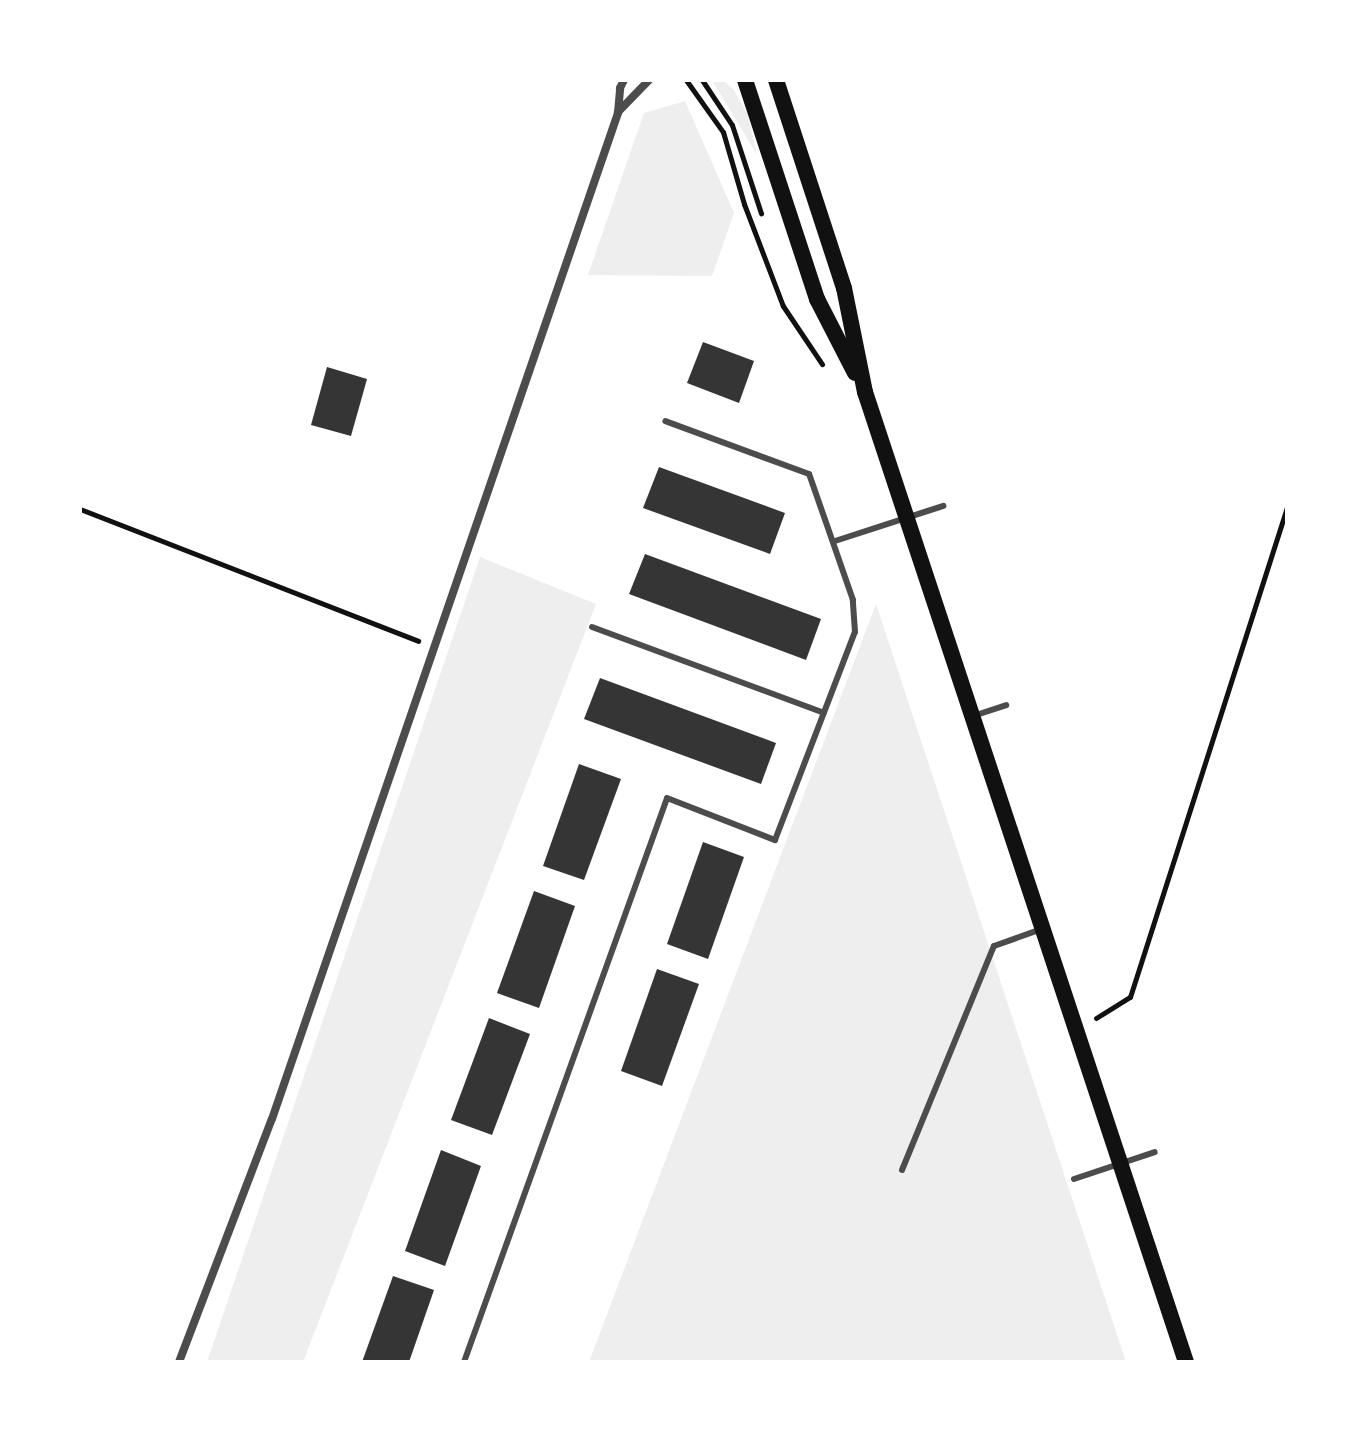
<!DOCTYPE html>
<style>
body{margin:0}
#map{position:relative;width:1367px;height:1442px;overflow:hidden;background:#fff;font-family:Roboto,sans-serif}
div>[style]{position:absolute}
.green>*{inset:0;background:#eee}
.building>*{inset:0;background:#353535}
.path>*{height:5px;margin:-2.5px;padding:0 2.5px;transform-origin:2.5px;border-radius:2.5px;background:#111}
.service>*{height:6px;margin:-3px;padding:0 3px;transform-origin:3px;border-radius:3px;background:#4c4c4c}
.minor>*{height:8px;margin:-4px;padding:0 4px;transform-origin:4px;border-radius:4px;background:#4c4c4c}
.secondary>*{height:16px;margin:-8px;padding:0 8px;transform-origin:8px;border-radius:8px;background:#111}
span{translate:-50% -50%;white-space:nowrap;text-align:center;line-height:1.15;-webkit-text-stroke:8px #fff;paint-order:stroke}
.frame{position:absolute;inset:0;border:82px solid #fff;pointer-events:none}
</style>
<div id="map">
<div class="green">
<div style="clip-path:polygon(712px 80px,723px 80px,734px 90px,747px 113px,757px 155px)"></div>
<div style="clip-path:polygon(685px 101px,734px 213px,712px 276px,588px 275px,644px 113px)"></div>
<div style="clip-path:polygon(480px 557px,596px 604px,303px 1362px,207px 1362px)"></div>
<div style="clip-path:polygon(876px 604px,1126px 1362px,589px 1362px)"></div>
</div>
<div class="building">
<div style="clip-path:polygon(703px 342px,754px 361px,739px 403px,687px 383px)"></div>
<div style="clip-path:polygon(327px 367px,367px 379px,351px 436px,311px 425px)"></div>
<div style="clip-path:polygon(659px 467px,785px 513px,770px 554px,643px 508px)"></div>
<div style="clip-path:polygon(645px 554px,821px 619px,806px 660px,629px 594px)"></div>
<div style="clip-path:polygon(600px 678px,776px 743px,761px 784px,584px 719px)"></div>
<div style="clip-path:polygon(579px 764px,621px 779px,584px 880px,543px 866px)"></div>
<div style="clip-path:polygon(703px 842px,744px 857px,708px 959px,667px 944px)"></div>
<div style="clip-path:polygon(534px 891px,575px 906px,539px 1008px,497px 993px)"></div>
<div style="clip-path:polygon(657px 969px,699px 984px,662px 1086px,621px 1071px)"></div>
<div style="clip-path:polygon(489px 1018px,530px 1034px,492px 1135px,451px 1120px)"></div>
<div style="clip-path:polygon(441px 1150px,481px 1166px,445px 1266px,405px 1251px)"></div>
<div style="clip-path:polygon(393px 1276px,434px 1290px,409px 1362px,362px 1362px)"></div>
</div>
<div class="path">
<div style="left:686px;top:80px;width:64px;rotate:54.6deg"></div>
<div style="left:723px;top:132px;width:75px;rotate:73.7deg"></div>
<div style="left:744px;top:204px;width:109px;rotate:69.1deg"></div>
<div style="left:783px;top:306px;width:70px;rotate:56.1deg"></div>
<div style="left:702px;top:80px;width:54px;rotate:56.3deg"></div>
<div style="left:732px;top:125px;width:93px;rotate:71.8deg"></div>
<div style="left:80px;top:509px;width:363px;rotate:21.3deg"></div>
<div style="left:1096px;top:1018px;width:40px;rotate:-32deg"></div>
<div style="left:1130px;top:997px;width:515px;rotate:-72.23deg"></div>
</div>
<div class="service">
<div style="left:835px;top:541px;width:114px;rotate:-18deg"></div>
<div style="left:592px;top:627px;width:247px;rotate:20.3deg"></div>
<div style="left:973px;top:716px;width:35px;rotate:-18deg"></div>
<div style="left:902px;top:1170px;width:242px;rotate:-67.7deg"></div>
<div style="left:994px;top:946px;width:48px;rotate:-19.6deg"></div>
<div style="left:1074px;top:1179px;width:85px;rotate:-18.4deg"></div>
<div style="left:464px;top:1362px;width:599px;rotate:-70.2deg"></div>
<div style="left:667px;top:798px;width:116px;rotate:21.3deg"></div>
<div style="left:775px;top:840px;width:223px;rotate:-69deg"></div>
<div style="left:855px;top:632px;width:32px;rotate:-94deg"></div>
<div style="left:853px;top:600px;width:133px;rotate:-109.2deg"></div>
<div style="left:809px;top:474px;width:153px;rotate:-159.8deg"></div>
</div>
<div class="minor">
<div style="left:618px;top:112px;width:45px;rotate:-45.9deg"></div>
<div style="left:179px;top:1362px;width:260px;rotate:-69.1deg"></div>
<div style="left:272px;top:1119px;width:1064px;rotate:-71.02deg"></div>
<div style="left:618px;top:113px;width:25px;rotate:-85deg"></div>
<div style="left:620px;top:88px;width:9px;rotate:-63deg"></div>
</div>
<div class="secondary">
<div style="left:745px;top:80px;width:231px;rotate:71.8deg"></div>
<div style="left:817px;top:299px;width:83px;rotate:62.8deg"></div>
<div style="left:776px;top:80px;width:219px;rotate:71.9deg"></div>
<div style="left:844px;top:288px;width:106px;rotate:78.6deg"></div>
<div style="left:865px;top:392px;width:1022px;rotate:71.69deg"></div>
</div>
<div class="frame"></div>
</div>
